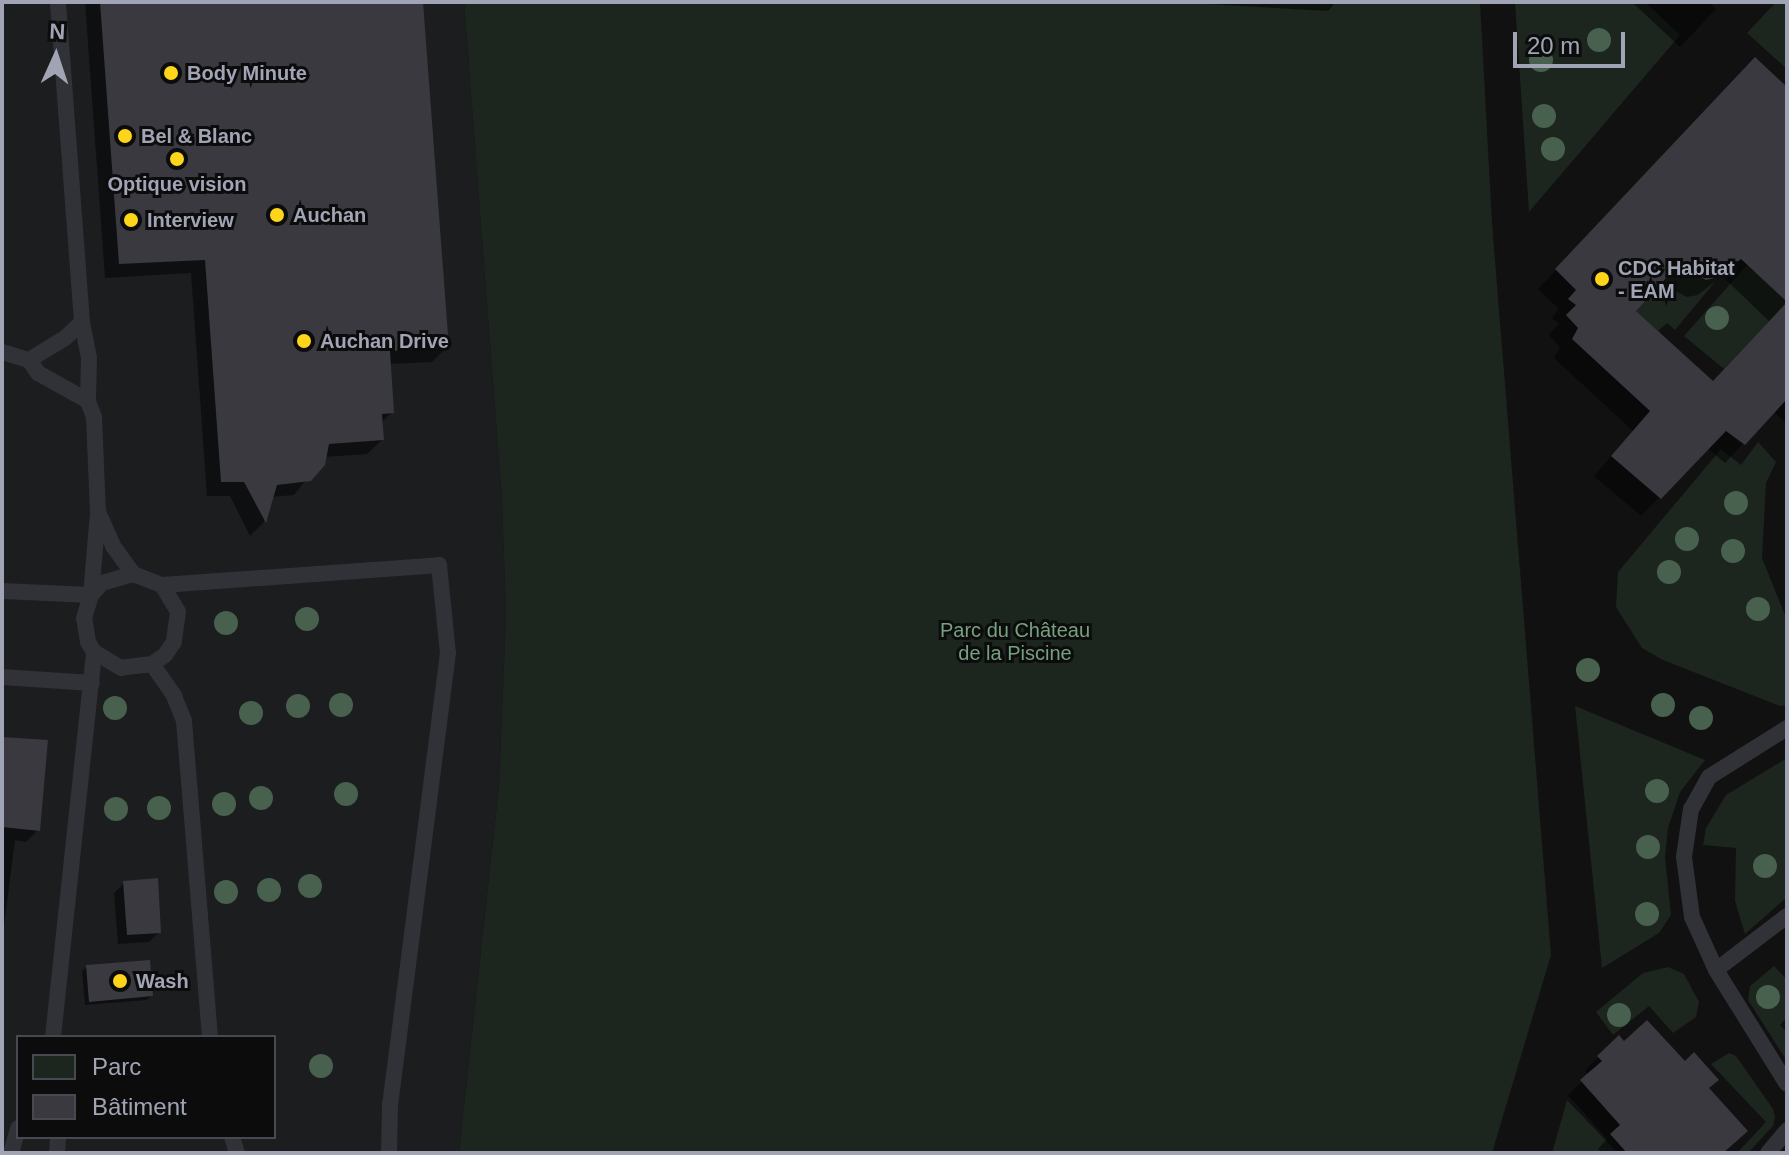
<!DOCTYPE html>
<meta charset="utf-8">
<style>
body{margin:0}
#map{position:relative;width:1789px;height:1155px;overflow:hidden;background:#111112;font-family:Arial,sans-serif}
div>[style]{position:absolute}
.built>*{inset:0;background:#1c1d1f}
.green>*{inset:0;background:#1d251f}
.shadow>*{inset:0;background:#0007}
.building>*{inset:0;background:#3a393f}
.lane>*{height:16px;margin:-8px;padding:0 8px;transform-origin:8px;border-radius:8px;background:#313138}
.trees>*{width:24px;height:24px;margin:-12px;border-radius:50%;background:#48604e}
.dots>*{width:22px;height:22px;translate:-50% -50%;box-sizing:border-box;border:4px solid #0c0c0d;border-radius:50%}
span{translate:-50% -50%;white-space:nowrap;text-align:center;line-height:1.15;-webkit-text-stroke:6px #0c0c0d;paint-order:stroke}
.poi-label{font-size:20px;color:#a0a4b4;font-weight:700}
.left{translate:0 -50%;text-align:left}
.park-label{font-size:20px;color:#75a17f}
.frame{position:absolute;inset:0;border:4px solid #a0a4b4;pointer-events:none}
.legend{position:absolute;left:16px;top:1035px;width:260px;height:104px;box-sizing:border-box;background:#0c0c0d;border:2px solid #474950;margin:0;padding:10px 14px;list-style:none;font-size:24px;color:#a0a4b4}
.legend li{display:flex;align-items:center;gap:16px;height:40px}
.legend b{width:40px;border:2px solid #474950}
.north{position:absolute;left:16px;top:16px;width:80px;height:80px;-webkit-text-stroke:6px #0c0c0d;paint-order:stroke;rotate:3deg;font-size:22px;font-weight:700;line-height:32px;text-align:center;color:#a0a4b4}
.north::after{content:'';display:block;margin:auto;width:28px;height:36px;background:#a0a4b4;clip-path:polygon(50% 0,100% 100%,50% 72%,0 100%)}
.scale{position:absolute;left:1513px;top:32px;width:112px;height:36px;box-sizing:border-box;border:4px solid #a0a4b4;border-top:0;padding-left:10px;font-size:24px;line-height:28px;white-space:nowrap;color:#a0a4b4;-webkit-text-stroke:6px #0c0c0d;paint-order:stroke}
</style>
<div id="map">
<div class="built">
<div style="clip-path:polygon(evenodd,2px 2px,464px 2px,502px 500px,506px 615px,499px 785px,459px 1153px,2px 1153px,2px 2px,18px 1037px,274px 1037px,274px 1137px,18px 1137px,18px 1037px)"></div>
</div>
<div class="green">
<div style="clip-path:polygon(464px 2px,1480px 2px,1492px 223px,1551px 955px,1492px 1153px,459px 1153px,499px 785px,506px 615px,502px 500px)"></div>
<div style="clip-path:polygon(1515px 2px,1645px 2px,1680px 35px,1529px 212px)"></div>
<div style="clip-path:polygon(1776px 2px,1787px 2px,1787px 69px,1747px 33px)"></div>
<div style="clip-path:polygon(1684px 259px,1695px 277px,1714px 278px,1724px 271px,1675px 330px,1667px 323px,1658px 331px,1623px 300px,1664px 280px)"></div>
<div style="clip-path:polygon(1747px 265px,1787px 302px,1724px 369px,1684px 336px)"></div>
<div style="clip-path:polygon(1758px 442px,1776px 462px,1766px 483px,1762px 558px,1787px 620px,1787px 705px,1780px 706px,1663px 660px,1642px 648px,1616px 607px,1618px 572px,1721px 449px,1741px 465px)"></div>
<div style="clip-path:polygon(1575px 706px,1705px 760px,1680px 792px,1668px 828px,1665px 857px,1671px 915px,1659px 933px,1602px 968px)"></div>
<div style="clip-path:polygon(1787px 758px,1787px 897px,1745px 934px,1735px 901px,1736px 848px,1703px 845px,1706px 828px,1726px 795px)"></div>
<div style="clip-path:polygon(1774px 966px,1787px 980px,1787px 1017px,1780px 1025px,1787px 1032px,1787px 1061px,1748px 1000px,1750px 986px)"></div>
<div style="clip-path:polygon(1668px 967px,1684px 974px,1699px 1002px,1696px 1017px,1673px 1033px,1649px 1006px,1613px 1035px,1596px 1012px,1643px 973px)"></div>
<div style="clip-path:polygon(1729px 1053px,1736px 1056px,1773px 1109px,1775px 1117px,1773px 1126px,1748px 1153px,1737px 1153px,1766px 1122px,1711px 1064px)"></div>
<div style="clip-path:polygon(1567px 1100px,1618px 1153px,1552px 1153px)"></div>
</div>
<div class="shadow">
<div style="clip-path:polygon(85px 2px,421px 2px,447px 347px,432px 362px,388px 364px,392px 412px,381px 423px,382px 440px,367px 454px,324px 457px,294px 495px,271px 497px,264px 522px,250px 536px,230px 496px,207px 496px,191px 273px,105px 278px)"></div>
<div style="clip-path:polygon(1172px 2px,1336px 2px,1328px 11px)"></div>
<div style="clip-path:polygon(1632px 2px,1708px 2px,1716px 9px,1680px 47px)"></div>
<div style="clip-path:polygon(evenodd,1737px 78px,1787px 89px,1787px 424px,1773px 411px,1725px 463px,1707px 448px,1641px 516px,1594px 476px,1633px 431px,1554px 358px,1560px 347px,1549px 335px,1559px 324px,1552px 318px,1559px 309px,1538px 289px,1737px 78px,1722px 276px,1770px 322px,1712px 383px,1633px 311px,1659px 283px,1687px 297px,1698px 295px,1722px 276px)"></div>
<div style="clip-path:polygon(2px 739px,38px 830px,26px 842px,15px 840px,2px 942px)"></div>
<div style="clip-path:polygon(124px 883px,159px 932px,149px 942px,118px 944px,114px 893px)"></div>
<div style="clip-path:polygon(87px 967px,151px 996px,147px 1000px,85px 1005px,82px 971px)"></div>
<div style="clip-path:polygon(1619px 1038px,1707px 1089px,1723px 1153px,1602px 1153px,1598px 1149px,1607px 1139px,1568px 1095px,1589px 1075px,1585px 1070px)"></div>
</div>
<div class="building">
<div style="clip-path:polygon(100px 2px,423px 2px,449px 348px,390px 351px,394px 413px,382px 414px,384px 440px,329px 444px,325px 465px,311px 481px,277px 485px,266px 523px,244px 482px,221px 482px,205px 260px,119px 264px)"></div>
<div style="clip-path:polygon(1755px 57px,1787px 87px,1787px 302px,1741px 259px,1718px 277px,1706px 280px,1678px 265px,1636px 311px,1713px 381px,1787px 302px,1787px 399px,1745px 445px,1726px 431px,1661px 499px,1611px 456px,1650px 411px,1572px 339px,1578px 328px,1566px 315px,1576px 305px,1568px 299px,1576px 290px,1555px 269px)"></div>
<div style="clip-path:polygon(2px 737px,48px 740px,40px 831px,2px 827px)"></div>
<div style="clip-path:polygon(158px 878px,161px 933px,127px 935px,123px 881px)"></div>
<div style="clip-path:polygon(150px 960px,153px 996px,89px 1002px,86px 965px)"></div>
<div style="clip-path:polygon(1647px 1020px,1685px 1061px,1694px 1052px,1719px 1080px,1709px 1088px,1748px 1131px,1723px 1153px,1627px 1153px,1610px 1134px,1620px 1125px,1580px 1080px,1602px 1061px,1597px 1056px,1619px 1035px,1624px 1041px)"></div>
</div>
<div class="lane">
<div style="left:2px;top:352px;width:28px;rotate:17deg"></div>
<div style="left:29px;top:360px;width:42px;rotate:-31.4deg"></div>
<div style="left:65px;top:338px;width:23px;rotate:-43deg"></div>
<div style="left:29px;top:360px;width:16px;rotate:55deg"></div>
<div style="left:38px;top:373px;width:57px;rotate:29.2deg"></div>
<div style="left:99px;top:514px;width:35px;rotate:66deg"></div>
<div style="left:113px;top:546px;width:34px;rotate:54deg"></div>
<div style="left:133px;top:574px;width:31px;rotate:21deg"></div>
<div style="left:162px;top:585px;width:31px;rotate:59deg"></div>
<div style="left:178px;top:612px;width:30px;rotate:98deg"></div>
<div style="left:174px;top:642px;width:16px;rotate:125deg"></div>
<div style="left:165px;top:655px;width:16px;rotate:145deg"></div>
<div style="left:152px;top:664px;width:31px;rotate:173deg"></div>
<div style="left:121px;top:668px;width:31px;rotate:-149deg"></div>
<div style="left:94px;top:652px;width:12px;rotate:-121deg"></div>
<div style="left:88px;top:642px;width:24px;rotate:-99deg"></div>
<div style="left:84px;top:618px;width:24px;rotate:-73deg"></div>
<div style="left:91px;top:595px;width:16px;rotate:-47deg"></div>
<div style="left:102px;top:583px;width:32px;rotate:-16deg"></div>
<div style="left:162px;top:585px;width:278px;rotate:-4.1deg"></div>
<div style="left:439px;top:565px;width:88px;rotate:84.2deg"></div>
<div style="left:448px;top:653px;width:454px;rotate:97.3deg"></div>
<div style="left:390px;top:1103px;width:50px;rotate:91.1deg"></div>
<div style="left:2px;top:591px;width:89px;rotate:2.6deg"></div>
<div style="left:91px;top:595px;width:82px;rotate:-85.1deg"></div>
<div style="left:98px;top:513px;width:96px;rotate:-92.4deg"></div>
<div style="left:94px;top:417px;width:17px;rotate:-111deg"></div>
<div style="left:88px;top:401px;width:43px;rotate:-88.7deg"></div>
<div style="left:89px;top:358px;width:37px;rotate:-101deg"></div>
<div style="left:82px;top:322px;width:321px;rotate:-94.3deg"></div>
<div style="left:152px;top:664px;width:39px;rotate:55deg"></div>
<div style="left:174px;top:696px;width:27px;rotate:68deg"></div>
<div style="left:184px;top:721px;width:317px;rotate:85.3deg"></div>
<div style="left:2px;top:677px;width:90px;rotate:3.8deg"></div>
<div style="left:1787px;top:728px;width:92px;rotate:147.9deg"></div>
<div style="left:1709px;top:777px;width:37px;rotate:119deg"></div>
<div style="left:1691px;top:809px;width:49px;rotate:98.3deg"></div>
<div style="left:1684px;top:857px;width:61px;rotate:82.4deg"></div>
<div style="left:1692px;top:917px;width:58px;rotate:65.6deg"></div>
<div style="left:1716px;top:970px;width:134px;rotate:58.1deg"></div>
<div style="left:1716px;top:970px;width:89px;rotate:-37.3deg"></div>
<div style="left:53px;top:1037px;width:387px;rotate:-83.9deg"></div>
<div style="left:232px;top:1137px;width:17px;rotate:73deg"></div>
<div style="left:11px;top:1153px;width:26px;rotate:-74deg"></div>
<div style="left:57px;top:1153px;width:16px;rotate:-86deg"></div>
<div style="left:1768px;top:1153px;width:30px;rotate:-50deg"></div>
</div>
<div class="trees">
<div style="left:1599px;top:40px"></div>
<div style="left:1541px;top:60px"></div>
<div style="left:1544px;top:116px"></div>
<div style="left:1553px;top:149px"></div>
<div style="left:1717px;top:318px"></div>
<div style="left:1736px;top:503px"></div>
<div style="left:1687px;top:539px"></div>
<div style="left:1733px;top:551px"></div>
<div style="left:1669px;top:572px"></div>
<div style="left:1758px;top:609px"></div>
<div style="left:307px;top:619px"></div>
<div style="left:226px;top:623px"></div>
<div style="left:1588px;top:670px"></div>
<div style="left:341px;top:705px"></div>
<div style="left:1663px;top:705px"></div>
<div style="left:298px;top:706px"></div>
<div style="left:115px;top:708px"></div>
<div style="left:251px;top:713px"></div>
<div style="left:1701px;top:718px"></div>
<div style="left:1657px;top:791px"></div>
<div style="left:346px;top:794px"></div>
<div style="left:261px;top:798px"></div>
<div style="left:224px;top:804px"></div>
<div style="left:159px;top:808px"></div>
<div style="left:116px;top:809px"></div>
<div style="left:1648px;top:847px"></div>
<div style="left:1765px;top:866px"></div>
<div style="left:310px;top:886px"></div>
<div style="left:269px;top:890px"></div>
<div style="left:226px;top:892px"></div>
<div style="left:1647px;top:914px"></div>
<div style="left:1768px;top:997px"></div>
<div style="left:1619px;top:1015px"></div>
<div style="left:321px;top:1066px"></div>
</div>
<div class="dots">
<div style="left:171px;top:73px;background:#ffd51c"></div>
<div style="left:125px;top:136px;background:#ffd51c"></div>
<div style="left:177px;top:159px;background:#ffd51c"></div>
<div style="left:277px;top:215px;background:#ffd51c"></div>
<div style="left:131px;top:220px;background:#ffd51c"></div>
<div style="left:1602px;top:279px;background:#ffd51c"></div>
<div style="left:304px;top:341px;background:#ffd51c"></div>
<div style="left:120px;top:981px;background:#ffd51c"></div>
</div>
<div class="poi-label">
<span class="left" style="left:187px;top:73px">Body Minute</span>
<span class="left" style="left:141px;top:136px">Bel &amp; Blanc</span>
<span style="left:177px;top:184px">Optique vision</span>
<span class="left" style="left:293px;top:215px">Auchan</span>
<span class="left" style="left:147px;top:220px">Interview</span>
<span class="left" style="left:1618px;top:280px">CDC Habitat<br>- EAM</span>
<span class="left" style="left:320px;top:341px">Auchan Drive</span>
<span class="left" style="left:136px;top:981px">Wash</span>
</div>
<div class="park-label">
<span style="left:1015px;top:642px">Parc du Château<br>de la Piscine</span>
</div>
<div class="frame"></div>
<ul class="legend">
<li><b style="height:22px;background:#1d251f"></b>Parc</li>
<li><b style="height:22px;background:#3a393f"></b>Bâtiment</li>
</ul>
<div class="north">N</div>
<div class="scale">20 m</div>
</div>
